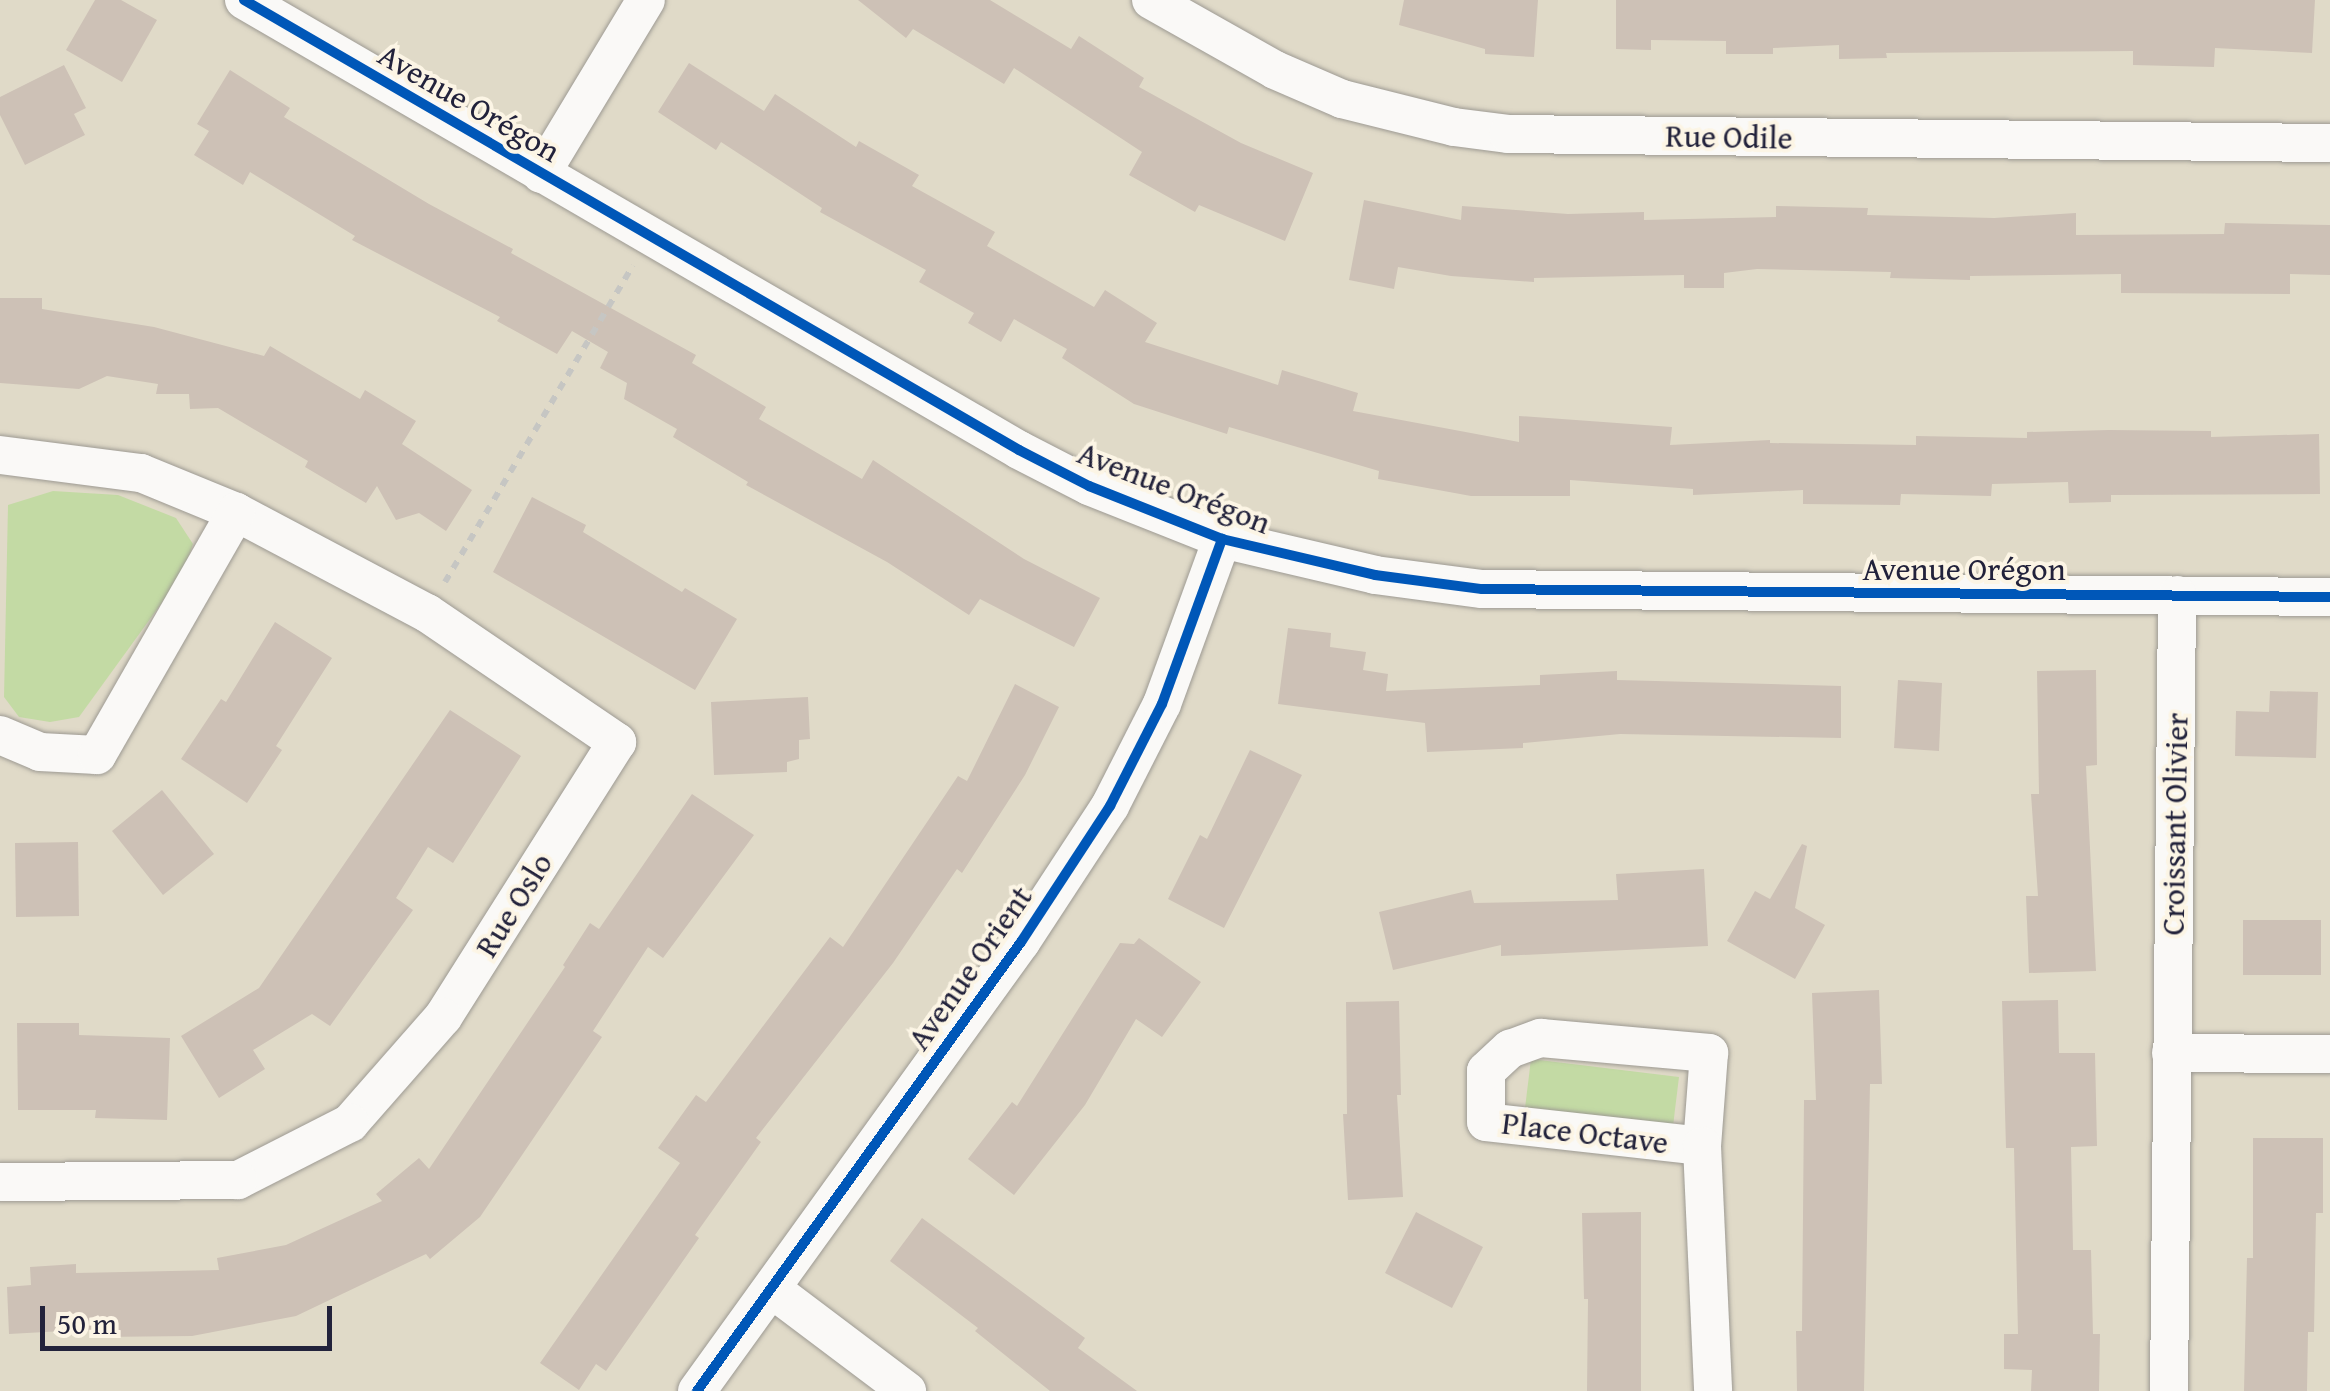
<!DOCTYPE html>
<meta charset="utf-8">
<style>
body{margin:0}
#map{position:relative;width:2330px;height:1391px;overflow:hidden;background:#e0dac8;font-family:"Gentium Book Plus",serif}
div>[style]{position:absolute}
.green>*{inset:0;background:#c3daa4}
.building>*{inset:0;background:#cdc1b6}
.path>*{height:6px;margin-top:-3px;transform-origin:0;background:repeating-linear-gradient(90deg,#c6c6c3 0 8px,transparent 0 16px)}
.roads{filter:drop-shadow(0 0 2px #9d9a93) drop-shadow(0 0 2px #9d9a93)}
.street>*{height:38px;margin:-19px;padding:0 19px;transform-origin:19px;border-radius:19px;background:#faf9f7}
.cycleway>*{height:10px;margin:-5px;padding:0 5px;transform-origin:5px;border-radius:5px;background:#0057b8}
span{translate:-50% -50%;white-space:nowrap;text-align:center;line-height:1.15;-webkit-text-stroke:8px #fcf5e5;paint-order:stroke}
.street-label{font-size:32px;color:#22223b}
.scale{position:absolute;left:40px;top:1306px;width:292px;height:45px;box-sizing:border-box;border:5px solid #22223b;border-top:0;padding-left:12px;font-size:30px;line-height:35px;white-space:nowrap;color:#22223b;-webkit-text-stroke:8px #fcf5e5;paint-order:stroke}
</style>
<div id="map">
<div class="green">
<div style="clip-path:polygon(53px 491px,118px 495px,176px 518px,193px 544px,182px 575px,79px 717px,50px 722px,19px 717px,4px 697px,8px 505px)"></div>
<div style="clip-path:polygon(1531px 1059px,1679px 1077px,1673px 1126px,1525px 1108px)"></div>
</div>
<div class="building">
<div style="clip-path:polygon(95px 0,121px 0,157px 20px,122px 82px,66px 50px)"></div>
<div style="clip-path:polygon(858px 0,990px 0,1071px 49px,1079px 36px,1144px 78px,1139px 87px,1241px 143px,1313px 173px,1285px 241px,1199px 205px,1195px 212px,1129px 175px,1142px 152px,1014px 68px,1004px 84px,913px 29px,906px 38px)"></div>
<div style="clip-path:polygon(1404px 0,1538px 0,1534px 57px,1485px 54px,1485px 49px,1399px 25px)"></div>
<div style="clip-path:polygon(1616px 0,2315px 0,2312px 53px,2215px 48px,2214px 67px,2133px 65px,2133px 51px,1886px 53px,1887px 58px,1839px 59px,1839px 45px,1773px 48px,1773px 54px,1726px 54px,1726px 41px,1651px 40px,1651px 50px,1616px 49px)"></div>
<div style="clip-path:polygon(689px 63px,764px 111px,775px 94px,856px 147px,859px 141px,919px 175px,912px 186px,995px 232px,987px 246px,1094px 307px,1105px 290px,1157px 323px,1145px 342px,1278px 385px,1282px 370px,1358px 393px,1353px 411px,1519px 442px,1519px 416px,1672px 427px,1670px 445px,1770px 440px,1770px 443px,1916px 445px,1916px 436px,2027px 438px,2027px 432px,2109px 430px,2211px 431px,2211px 437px,2319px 434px,2320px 494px,2111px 495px,2111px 502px,2069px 503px,2068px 482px,1992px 484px,1991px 496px,1901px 494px,1900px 505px,1803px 504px,1803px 490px,1693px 495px,1693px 489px,1570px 480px,1570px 496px,1471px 496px,1378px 479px,1379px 471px,1229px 427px,1227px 434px,1134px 404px,1062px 358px,1067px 349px,1014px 319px,1001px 342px,968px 323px,974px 313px,919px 282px,926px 270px,820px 212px,822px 208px,721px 142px,716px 150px,658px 112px)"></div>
<div style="clip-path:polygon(64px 65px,86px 108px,74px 114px,85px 135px,25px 165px,0 115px,0 97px)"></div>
<div style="clip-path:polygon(230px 70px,290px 108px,284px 117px,429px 204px,513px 249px,511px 253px,696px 355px,692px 363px,766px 407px,759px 419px,862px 479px,873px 460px,1024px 559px,1100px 598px,1074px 647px,980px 599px,969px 615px,887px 562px,746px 485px,748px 482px,673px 437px,677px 429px,624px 399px,627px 383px,600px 368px,608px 352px,572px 331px,557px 354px,497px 321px,500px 317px,352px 240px,355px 236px,250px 172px,243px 185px,194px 155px,209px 131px,197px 124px)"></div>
<div style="clip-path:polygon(1364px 200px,1461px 220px,1462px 206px,1568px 214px,1644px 212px,1644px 220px,1776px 217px,1776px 206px,1868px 208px,1867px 215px,1994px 218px,2076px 213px,2076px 235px,2224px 234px,2225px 223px,2330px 225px,2330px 275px,2290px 274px,2290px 294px,2121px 293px,2121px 274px,1970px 276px,1970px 280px,1890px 278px,1891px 272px,1757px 269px,1724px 273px,1724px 288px,1684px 288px,1684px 275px,1534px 278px,1534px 282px,1451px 276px,1398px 267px,1394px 289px,1349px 280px)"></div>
<div style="clip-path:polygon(0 298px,42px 298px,42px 309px,154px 327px,264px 356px,270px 346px,360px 399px,365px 390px,416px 421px,402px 444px,472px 490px,446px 531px,419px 513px,396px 520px,377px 486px,366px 503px,305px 467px,308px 461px,218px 408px,190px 409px,189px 394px,156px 394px,158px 384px,107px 376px,79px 389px,0 383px)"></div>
<div style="clip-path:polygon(532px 497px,586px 525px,583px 532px,682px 592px,685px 588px,737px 619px,695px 690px,493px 572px)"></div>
<div style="clip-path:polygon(275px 622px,332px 658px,276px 746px,282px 750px,247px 803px,181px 759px,221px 699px,226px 702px)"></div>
<div style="clip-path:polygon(1288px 628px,1331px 633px,1330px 647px,1366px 652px,1363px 670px,1388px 674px,1386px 691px,1540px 685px,1540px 675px,1617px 671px,1617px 680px,1841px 686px,1841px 738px,1620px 734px,1523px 743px,1523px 748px,1427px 752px,1425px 723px,1278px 704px)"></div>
<div style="clip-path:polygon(2096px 670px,2097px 765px,2086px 766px,2096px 971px,2029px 973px,2026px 896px,2038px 896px,2031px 794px,2039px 794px,2037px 671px)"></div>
<div style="clip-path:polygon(1898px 680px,1942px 683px,1939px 751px,1894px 748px)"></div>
<div style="clip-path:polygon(1015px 684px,1059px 707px,1025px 775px,962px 873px,957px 869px,893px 963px,756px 1138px,761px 1142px,695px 1235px,699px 1238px,606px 1371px,596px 1364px,579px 1390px,540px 1363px,680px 1163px,658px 1148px,696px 1095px,706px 1102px,830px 937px,843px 947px,958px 776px,967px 781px)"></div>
<div style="clip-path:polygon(2270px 691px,2318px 692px,2316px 758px,2235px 756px,2236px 711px,2269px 712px)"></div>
<div style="clip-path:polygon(808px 697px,810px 739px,799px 740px,799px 759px,787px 762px,787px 772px,714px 775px,711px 702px)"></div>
<div style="clip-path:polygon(450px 710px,521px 756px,453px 863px,428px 847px,396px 898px,413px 910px,330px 1026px,312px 1014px,253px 1050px,265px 1069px,219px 1098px,181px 1036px,259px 988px)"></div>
<div style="clip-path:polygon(1250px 750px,1302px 775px,1224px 928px,1168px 899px,1200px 835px,1207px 839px)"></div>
<div style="clip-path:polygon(162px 790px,214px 854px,163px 895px,112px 831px)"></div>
<div style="clip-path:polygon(692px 794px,754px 835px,663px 958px,648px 947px,593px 1031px,602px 1037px,480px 1217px,430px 1259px,426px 1254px,296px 1316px,192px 1336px,99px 1337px,99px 1329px,9px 1334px,7px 1287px,31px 1285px,30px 1267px,76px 1264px,76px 1273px,219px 1270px,217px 1258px,286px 1245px,382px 1201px,376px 1194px,419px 1158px,429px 1169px,565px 967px,563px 965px,590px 923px,599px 929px)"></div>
<div style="clip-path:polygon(78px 842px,79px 916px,16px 917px,15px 843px)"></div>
<div style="clip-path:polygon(1802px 844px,1807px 846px,1795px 908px,1825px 925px,1795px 979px,1727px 941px,1755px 891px,1770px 899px)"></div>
<div style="clip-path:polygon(1704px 869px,1708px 946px,1501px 956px,1501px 945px,1393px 970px,1379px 912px,1471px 890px,1474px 903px,1618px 900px,1616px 874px)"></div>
<div style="clip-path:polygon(2243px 920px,2321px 920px,2321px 975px,2243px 975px)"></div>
<div style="clip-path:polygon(1139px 938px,1201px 982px,1162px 1037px,1136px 1019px,1085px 1105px,1014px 1195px,968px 1159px,1012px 1102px,1017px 1106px,1120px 943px,1134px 944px)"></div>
<div style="clip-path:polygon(1879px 990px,1882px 1084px,1870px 1084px,1864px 1391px,1797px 1391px,1796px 1331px,1802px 1331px,1804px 1100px,1816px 1100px,1812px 993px)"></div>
<div style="clip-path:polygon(2058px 1000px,2059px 1053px,2095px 1053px,2097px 1146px,2071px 1147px,2073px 1250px,2091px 1250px,2093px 1334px,2100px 1334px,2099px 1391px,2031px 1391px,2032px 1370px,2004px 1369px,2004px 1334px,2018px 1334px,2014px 1148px,2006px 1148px,2002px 1001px)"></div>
<div style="clip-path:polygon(1399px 1001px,1401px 1095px,1397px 1095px,1403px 1197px,1348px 1200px,1343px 1114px,1347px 1114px,1346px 1002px)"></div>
<div style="clip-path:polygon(17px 1023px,79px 1023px,79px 1035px,170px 1038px,167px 1120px,95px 1118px,96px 1110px,18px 1110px)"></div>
<div style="clip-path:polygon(2253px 1138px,2323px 1138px,2323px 1213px,2316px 1213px,2314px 1332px,2308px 1332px,2307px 1391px,2244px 1391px,2247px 1258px,2253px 1258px)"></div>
<div style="clip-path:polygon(1416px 1212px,1483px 1247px,1452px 1308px,1385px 1273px)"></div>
<div style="clip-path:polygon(1641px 1212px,1641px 1391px,1587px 1391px,1588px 1299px,1584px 1299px,1582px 1213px)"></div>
<div style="clip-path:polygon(922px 1218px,1085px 1338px,1078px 1348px,1137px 1391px,1050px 1391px,975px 1331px,978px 1328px,890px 1261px)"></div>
</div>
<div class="path">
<div style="left:445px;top:582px;width:368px;rotate:-59.3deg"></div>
</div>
<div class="roads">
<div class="street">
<div style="left:244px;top:0;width:896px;rotate:30.14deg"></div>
<div style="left:1019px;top:450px;width:79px;rotate:27.2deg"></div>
<div style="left:1089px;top:486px;width:143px;rotate:21.7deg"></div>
<div style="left:1222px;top:539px;width:157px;rotate:13.2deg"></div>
<div style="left:1375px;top:575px;width:108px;rotate:7.5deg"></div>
<div style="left:1482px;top:589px;width:848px;rotate:0.54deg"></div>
<div style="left:1151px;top:0;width:142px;rotate:29.4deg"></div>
<div style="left:1275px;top:70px;width:73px;rotate:23.4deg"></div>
<div style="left:1342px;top:99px;width:115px;rotate:14deg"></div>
<div style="left:1454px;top:127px;width:54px;rotate:7.4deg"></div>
<div style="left:1508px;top:134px;width:822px;rotate:0.63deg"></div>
<div style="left:541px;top:174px;width:203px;rotate:-58.9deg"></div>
<div style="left:0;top:455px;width:142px;rotate:7.3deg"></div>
<div style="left:141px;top:473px;width:103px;rotate:22.3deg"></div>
<div style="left:236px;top:512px;width:216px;rotate:27.9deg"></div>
<div style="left:427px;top:613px;width:230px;rotate:34.2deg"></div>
<div style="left:617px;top:742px;width:325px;rotate:122.3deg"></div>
<div style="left:443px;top:1017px;width:141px;rotate:131.3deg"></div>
<div style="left:350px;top:1123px;width:126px;rotate:153deg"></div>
<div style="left:238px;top:1180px;width:238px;rotate:179.5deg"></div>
<div style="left:0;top:735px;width:43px;rotate:23deg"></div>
<div style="left:40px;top:752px;width:57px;rotate:3deg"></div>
<div style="left:97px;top:755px;width:280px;rotate:-60.2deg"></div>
<div style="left:2171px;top:1053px;width:159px;rotate:0.4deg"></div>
<div style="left:1702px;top:1146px;width:217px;rotate:-173.7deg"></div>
<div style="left:1486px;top:1122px;width:51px;rotate:-90deg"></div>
<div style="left:1486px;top:1071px;width:33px;rotate:-43deg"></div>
<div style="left:1510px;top:1049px;width:33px;rotate:-20deg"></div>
<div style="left:1541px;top:1038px;width:169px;rotate:5.1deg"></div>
<div style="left:1709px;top:1053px;width:93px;rotate:94.3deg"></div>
<div style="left:1702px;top:1146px;width:245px;rotate:87.4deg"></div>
<div style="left:773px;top:1290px;width:168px;rotate:37deg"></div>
<div style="left:697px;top:1391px;width:554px;rotate:-54.19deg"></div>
<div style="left:1021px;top:942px;width:163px;rotate:-56.8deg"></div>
<div style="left:1110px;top:806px;width:114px;rotate:-63deg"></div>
<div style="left:1162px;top:704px;width:176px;rotate:-70deg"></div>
<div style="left:2169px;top:1391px;width:796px;rotate:-89.42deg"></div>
</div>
</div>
<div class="cycleway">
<div style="left:244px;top:0;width:896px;rotate:30.14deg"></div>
<div style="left:1019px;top:450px;width:79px;rotate:27.2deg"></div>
<div style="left:1089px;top:486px;width:143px;rotate:21.7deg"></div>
<div style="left:1222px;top:539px;width:157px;rotate:13.2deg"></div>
<div style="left:1375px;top:575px;width:108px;rotate:7.5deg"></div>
<div style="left:1482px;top:589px;width:848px;rotate:0.54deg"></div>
<div style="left:697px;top:1391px;width:554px;rotate:-54.19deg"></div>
<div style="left:1021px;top:942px;width:163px;rotate:-56.8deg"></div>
<div style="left:1110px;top:806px;width:114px;rotate:-63deg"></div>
<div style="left:1162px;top:704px;width:176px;rotate:-70deg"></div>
</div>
<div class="street-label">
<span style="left:469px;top:103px;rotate:30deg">Avenue Orégon</span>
<span style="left:1729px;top:137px;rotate:1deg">Rue Odile</span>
<span style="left:1174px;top:488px;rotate:21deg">Avenue Orégon</span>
<span style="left:1964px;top:569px">Avenue Orégon</span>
<span style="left:2175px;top:824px;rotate:-89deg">Croissant Olivier</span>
<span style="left:514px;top:905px;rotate:-58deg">Rue Oslo</span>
<span style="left:970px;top:968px;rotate:-55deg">Avenue Orient</span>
<span style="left:1585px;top:1133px;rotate:7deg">Place Octave</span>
</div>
<div class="scale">50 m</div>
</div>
